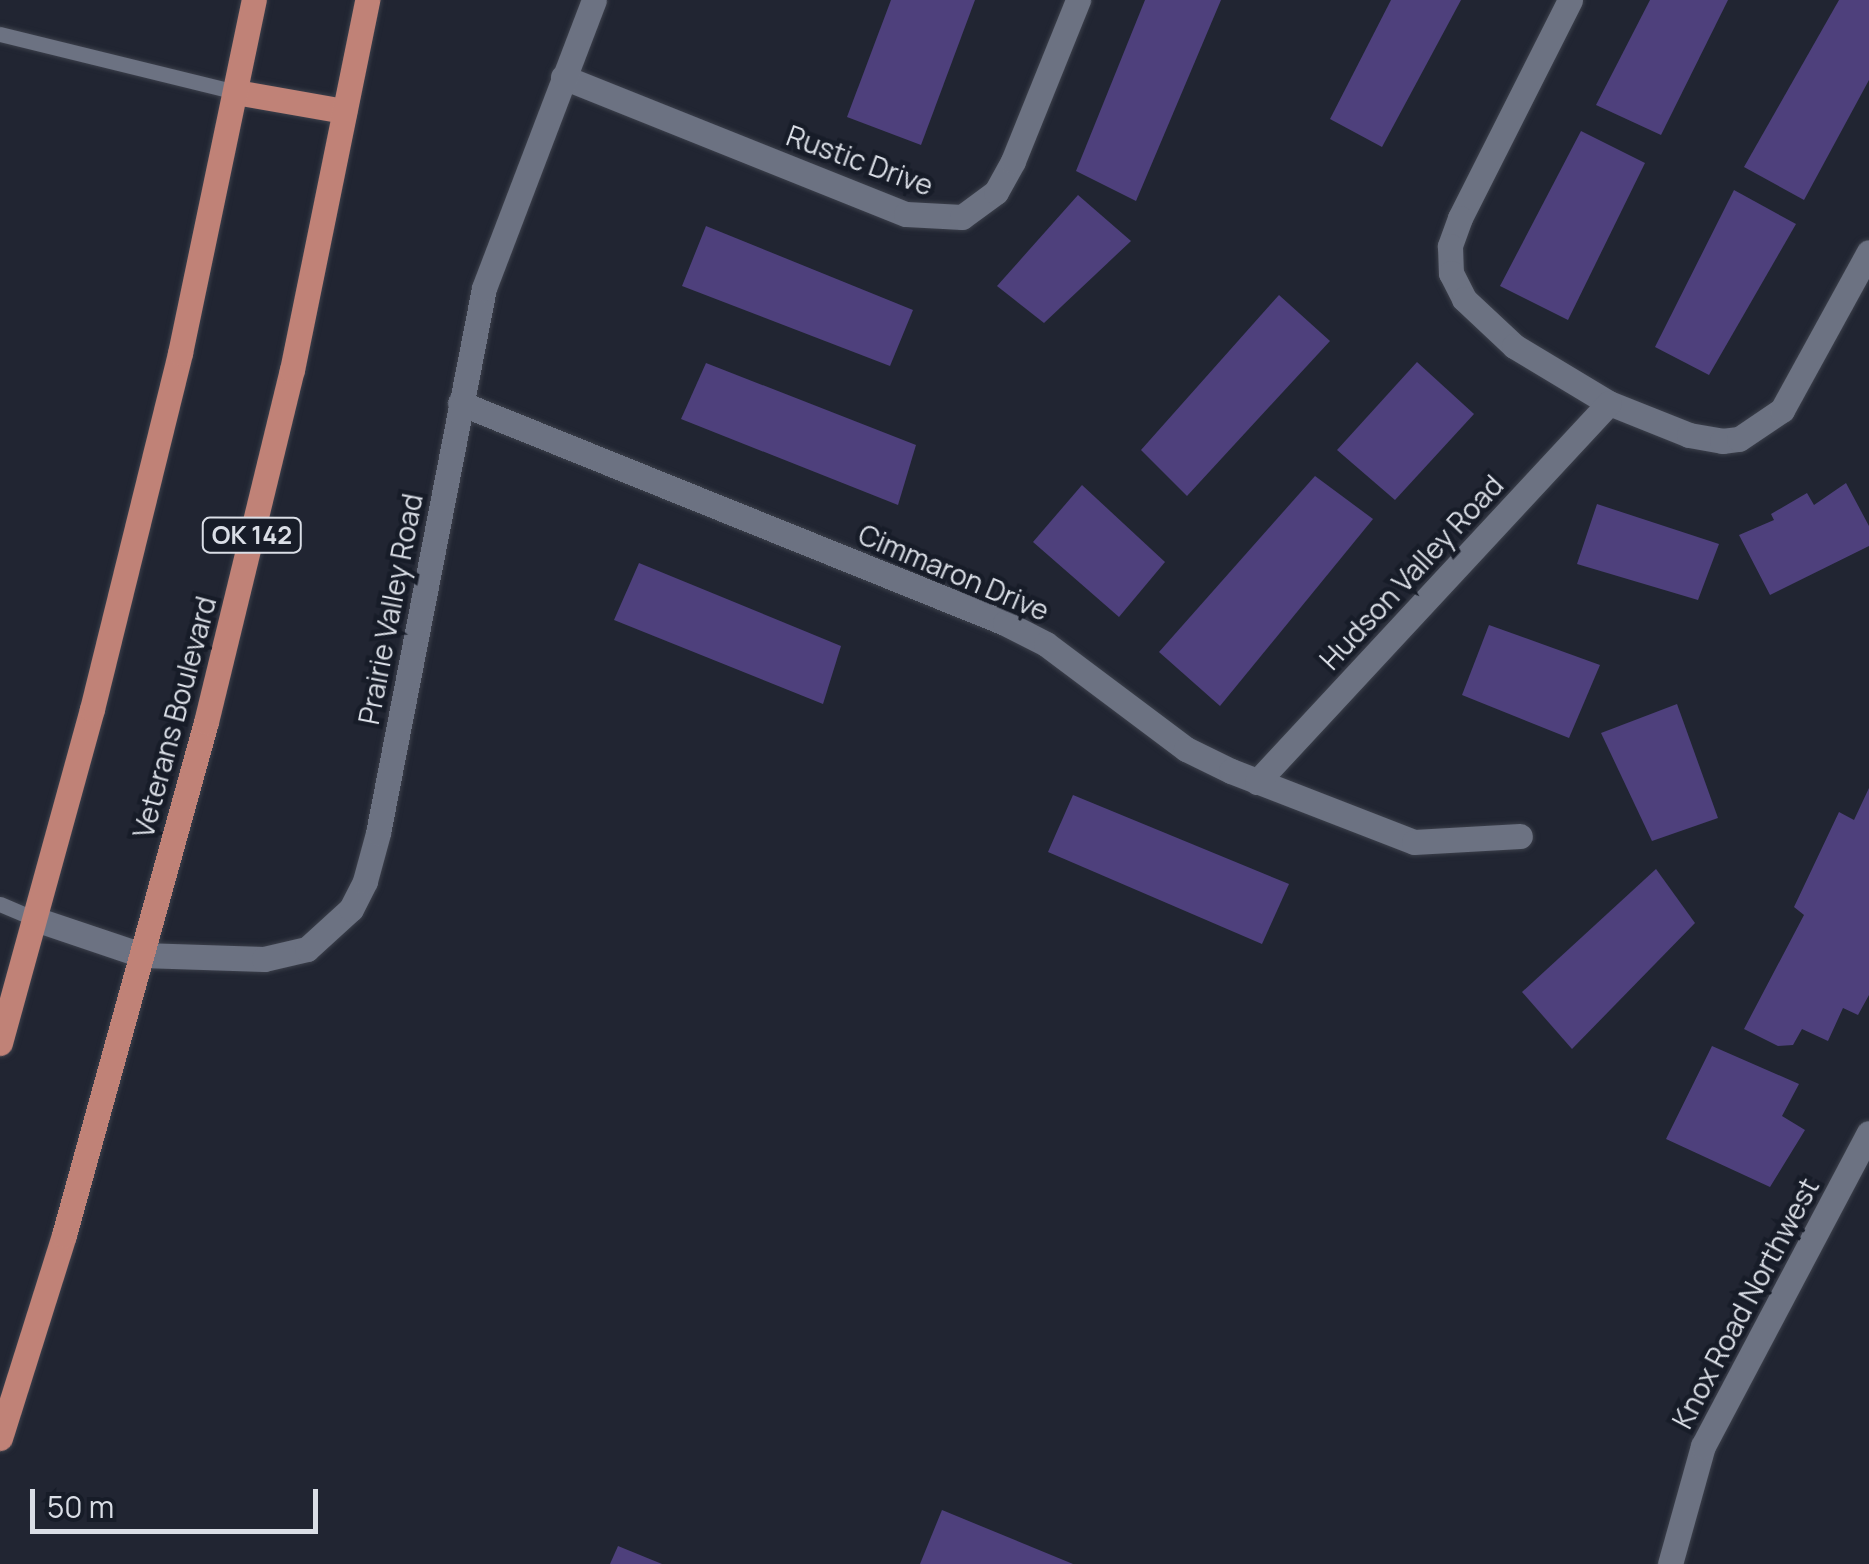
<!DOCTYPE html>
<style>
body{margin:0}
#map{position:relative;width:1869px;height:1564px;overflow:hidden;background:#212532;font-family:Manrope,sans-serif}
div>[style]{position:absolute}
.building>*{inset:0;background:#4e407c}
.roads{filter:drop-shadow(0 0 2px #3c404b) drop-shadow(0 0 2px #3c404b)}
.lane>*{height:15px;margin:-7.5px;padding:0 7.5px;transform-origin:7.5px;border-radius:7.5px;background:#6c7282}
.street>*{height:25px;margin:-12.5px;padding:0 12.5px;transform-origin:12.5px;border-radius:12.5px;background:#6c7282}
.primary>*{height:25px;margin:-12.5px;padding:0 12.5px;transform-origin:12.5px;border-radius:12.5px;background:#c08277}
span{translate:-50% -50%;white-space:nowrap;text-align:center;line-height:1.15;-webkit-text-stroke:9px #171c28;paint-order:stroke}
.shield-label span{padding:2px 8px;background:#171c28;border:2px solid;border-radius:8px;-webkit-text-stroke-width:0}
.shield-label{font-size:25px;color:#dadee6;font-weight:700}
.street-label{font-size:28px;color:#dadee6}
.scale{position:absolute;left:30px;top:1489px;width:288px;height:45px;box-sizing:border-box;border:5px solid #dadee6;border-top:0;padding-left:12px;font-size:30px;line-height:35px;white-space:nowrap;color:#dadee6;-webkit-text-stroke:8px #171c28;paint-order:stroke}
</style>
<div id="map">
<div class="building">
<div style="clip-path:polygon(891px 0,975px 0,921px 145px,847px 117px)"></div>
<div style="clip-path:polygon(1145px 0,1221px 0,1136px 201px,1076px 171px)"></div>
<div style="clip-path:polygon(1391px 0,1461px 0,1382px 147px,1330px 119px)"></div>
<div style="clip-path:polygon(1650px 0,1728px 0,1661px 135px,1596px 105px)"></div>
<div style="clip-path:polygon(1839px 0,1869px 0,1869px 80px,1804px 200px,1744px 167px)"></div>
<div style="clip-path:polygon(1581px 131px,1645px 163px,1568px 320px,1500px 286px)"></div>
<div style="clip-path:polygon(1734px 190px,1796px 224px,1709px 375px,1655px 347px)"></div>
<div style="clip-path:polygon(1078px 195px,1131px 241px,1044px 323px,997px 286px)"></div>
<div style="clip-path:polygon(706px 226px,913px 310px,890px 366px,682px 286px)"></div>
<div style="clip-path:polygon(1279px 295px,1330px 341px,1187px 496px,1141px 450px)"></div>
<div style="clip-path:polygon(1417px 362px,1474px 414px,1395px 500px,1337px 450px)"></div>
<div style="clip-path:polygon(706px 363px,916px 445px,898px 505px,681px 419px)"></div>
<div style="clip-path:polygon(1315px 476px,1373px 519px,1220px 706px,1159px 652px)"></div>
<div style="clip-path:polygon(1846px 483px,1869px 526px,1869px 546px,1770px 595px,1739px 535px,1774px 520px,1771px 514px,1807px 493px,1814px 505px)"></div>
<div style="clip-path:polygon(1082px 485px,1165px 562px,1119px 617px,1033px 542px)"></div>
<div style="clip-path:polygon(1597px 504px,1719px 544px,1698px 600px,1577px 564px)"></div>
<div style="clip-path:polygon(639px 563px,841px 646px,823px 704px,614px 620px)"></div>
<div style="clip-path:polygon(1489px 625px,1600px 665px,1569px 738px,1462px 695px)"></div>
<div style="clip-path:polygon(1677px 704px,1718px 818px,1652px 841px,1601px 733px)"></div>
<div style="clip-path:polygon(1869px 788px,1869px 995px,1858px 1015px,1843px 1008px,1828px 1041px,1802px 1029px,1793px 1045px,1778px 1046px,1744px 1029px,1804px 915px,1794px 907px,1839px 812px,1854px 820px)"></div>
<div style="clip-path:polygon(1073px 795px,1289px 884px,1262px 944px,1048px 852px)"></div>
<div style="clip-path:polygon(1656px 869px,1695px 923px,1572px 1049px,1522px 992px)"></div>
<div style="clip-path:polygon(1712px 1046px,1799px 1084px,1782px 1116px,1805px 1130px,1770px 1187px,1666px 1139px)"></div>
<div style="clip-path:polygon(942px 1510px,1073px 1564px,920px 1564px)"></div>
<div style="clip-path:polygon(618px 1546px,662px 1564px,610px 1564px)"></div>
</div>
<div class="roads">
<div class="lane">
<div style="left:0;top:34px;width:243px;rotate:13.8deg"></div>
<div style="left:0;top:904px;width:38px;rotate:23deg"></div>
</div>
<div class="street">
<div style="left:1570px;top:0;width:244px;rotate:116.8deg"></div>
<div style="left:1460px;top:218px;width:30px;rotate:110deg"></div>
<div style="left:1450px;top:246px;width:27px;rotate:88deg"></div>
<div style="left:1451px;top:273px;width:29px;rotate:63deg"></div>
<div style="left:1464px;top:299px;width:69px;rotate:43.2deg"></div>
<div style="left:1514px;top:346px;width:111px;rotate:31deg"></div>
<div style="left:1609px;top:403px;width:86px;rotate:21.8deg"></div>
<div style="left:1689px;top:435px;width:34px;rotate:10deg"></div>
<div style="left:1722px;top:441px;width:17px;rotate:-7deg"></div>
<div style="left:1739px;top:439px;width:52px;rotate:-34deg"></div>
<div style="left:1782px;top:410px;width:180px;rotate:-61.2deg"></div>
<div style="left:563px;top:77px;width:369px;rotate:21.8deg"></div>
<div style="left:906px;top:214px;width:56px;rotate:3.1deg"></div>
<div style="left:962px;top:217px;width:42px;rotate:-36.3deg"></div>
<div style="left:996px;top:192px;width:35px;rotate:-61deg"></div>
<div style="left:1013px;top:161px;width:174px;rotate:-68deg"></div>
<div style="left:460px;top:403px;width:588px;rotate:21.98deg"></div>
<div style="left:1005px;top:623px;width:46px;rotate:27.1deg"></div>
<div style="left:1046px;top:644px;width:175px;rotate:36.9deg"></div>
<div style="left:1186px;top:749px;width:50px;rotate:26.1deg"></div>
<div style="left:1231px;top:771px;width:196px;rotate:21.2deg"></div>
<div style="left:1414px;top:842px;width:106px;rotate:-3.2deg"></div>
<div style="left:1257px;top:782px;width:517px;rotate:-47.12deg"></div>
<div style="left:35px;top:919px;width:113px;rotate:18.6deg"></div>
<div style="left:142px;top:955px;width:122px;rotate:1.9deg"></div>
<div style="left:264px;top:959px;width:44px;rotate:-13.1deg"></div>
<div style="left:307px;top:949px;width:59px;rotate:-42.3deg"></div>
<div style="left:351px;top:909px;width:31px;rotate:-63deg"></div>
<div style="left:365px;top:881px;width:50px;rotate:-74.8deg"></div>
<div style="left:378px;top:833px;width:555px;rotate:-78.99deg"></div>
<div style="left:484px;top:288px;width:308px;rotate:-69.1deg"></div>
<div style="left:1670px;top:1564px;width:123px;rotate:-74.4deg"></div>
<div style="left:1703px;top:1446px;width:354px;rotate:-62.1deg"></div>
</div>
<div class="primary">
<div style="left:236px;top:92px;width:110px;rotate:10deg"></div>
<div style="left:0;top:1043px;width:346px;rotate:-74.6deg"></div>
<div style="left:92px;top:709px;width:367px;rotate:-76.1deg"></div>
<div style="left:180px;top:353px;width:361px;rotate:-78.2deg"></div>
<div style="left:0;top:1438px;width:213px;rotate:-72.5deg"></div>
<div style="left:64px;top:1235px;width:532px;rotate:-74.53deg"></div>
<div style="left:206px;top:722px;width:362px;rotate:-76.3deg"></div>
<div style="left:292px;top:370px;width:378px;rotate:-78.5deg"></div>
</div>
</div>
<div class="shield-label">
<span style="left:252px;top:535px">OK 142</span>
</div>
<div class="street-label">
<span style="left:860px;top:160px;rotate:20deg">Rustic Drive</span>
<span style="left:954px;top:572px;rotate:23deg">Cimmaron Drive</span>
<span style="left:1411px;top:572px;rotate:-47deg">Hudson Valley Road</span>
<span style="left:390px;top:609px;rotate:-79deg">Prairie Valley Road</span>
<span style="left:174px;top:717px;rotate:-75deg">Veterans Boulevard</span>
<span style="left:1745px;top:1303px;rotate:-62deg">Knox Road Northwest</span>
</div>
<div class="scale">50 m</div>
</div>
